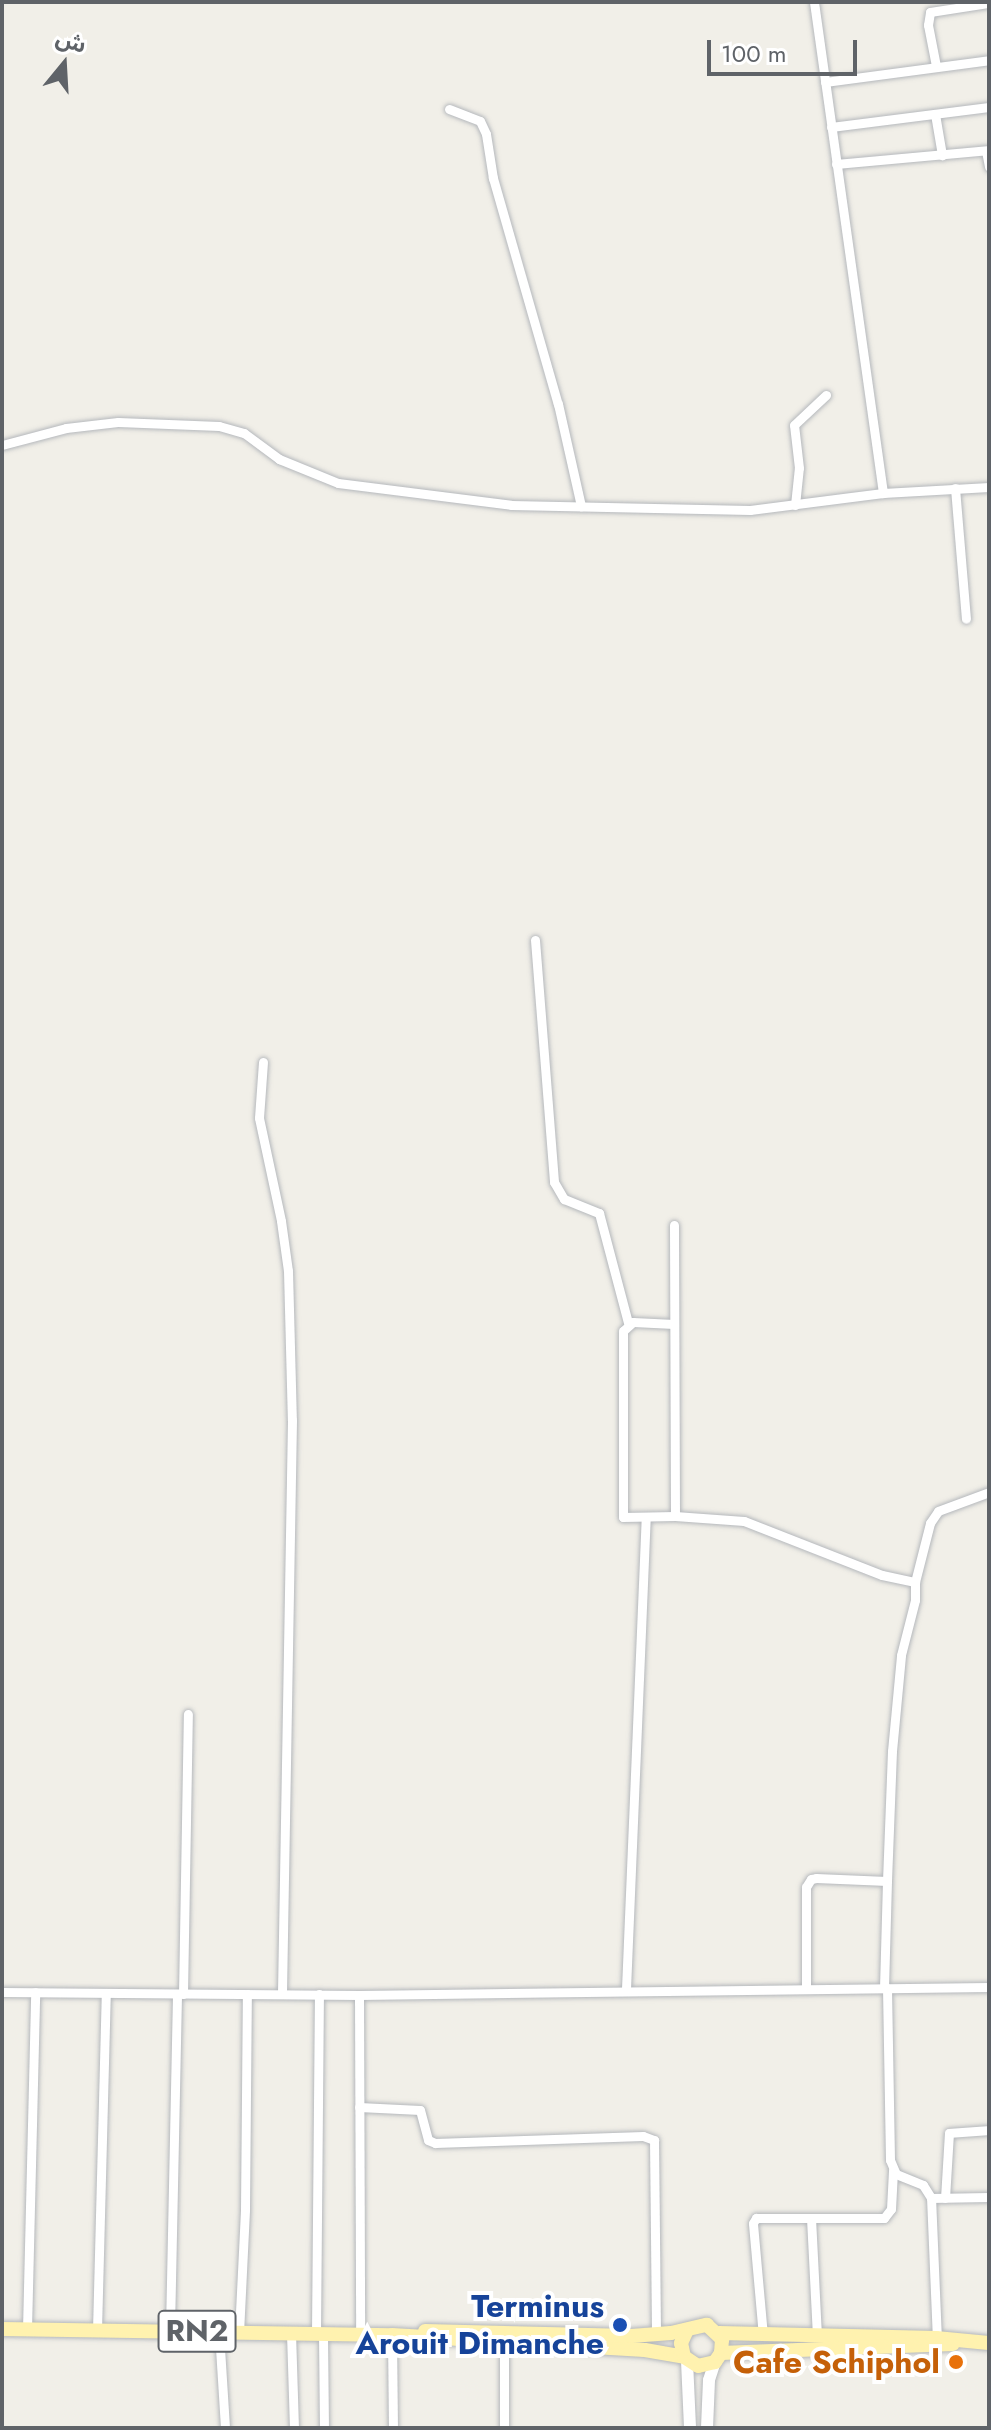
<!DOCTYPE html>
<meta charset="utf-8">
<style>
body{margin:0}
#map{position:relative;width:991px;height:2430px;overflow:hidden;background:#f1efe8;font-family:Jost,"Noto Sans Arabic",sans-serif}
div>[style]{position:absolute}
.roads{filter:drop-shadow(0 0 2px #b5b8bc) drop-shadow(0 0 2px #b5b8bc)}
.street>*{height:9px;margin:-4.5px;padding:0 4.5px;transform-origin:4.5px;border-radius:4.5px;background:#fff}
.secondary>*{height:12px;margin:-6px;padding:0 6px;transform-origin:6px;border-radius:6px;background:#fff}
.primary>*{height:14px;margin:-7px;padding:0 7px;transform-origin:7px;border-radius:7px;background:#fff2af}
.dots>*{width:22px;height:22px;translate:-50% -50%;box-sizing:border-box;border:4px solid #fff;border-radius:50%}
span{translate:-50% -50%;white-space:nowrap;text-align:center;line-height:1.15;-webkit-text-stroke:8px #fff;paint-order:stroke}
.shield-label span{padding:2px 6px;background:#fff;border:2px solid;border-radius:6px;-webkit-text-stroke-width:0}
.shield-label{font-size:30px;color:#5f6368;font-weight:700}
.transit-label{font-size:32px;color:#164399;font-weight:700}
.right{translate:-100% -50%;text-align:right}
.food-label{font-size:32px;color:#c56008;font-weight:700}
.frame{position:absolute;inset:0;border:4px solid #5f6368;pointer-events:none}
.north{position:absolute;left:24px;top:24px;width:80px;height:80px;-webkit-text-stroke:6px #fff;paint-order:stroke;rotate:18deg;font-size:22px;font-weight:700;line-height:32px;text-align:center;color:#5f6368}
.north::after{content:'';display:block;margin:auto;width:28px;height:36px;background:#5f6368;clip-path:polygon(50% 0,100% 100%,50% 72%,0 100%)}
.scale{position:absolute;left:707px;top:40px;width:150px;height:36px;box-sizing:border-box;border:4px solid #5f6368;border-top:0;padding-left:10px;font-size:24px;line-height:28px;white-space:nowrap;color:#5f6368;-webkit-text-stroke:6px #fff;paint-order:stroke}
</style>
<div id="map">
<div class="roads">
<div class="street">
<div style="left:814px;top:2px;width:496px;rotate:82deg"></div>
<div style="left:936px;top:66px;width:42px;rotate:-101deg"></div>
<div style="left:928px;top:25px;width:13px;rotate:-81deg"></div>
<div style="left:930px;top:12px;width:60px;rotate:-8.7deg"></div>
<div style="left:825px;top:82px;width:165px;rotate:-7.6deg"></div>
<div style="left:449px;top:109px;width:33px;rotate:21deg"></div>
<div style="left:480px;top:121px;width:14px;rotate:65deg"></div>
<div style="left:486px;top:134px;width:45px;rotate:81deg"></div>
<div style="left:493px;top:178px;width:235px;rotate:74deg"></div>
<div style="left:558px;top:404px;width:105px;rotate:77.3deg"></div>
<div style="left:935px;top:114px;width:42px;rotate:80.3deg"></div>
<div style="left:831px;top:127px;width:159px;rotate:-7.2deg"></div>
<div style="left:986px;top:151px;width:16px;rotate:79deg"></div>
<div style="left:836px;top:164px;width:154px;rotate:-5.2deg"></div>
<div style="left:2px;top:445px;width:66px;rotate:-14.9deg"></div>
<div style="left:66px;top:428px;width:52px;rotate:-6.6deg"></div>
<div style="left:118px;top:422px;width:101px;rotate:2.3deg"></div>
<div style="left:219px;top:426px;width:26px;rotate:16deg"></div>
<div style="left:244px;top:433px;width:44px;rotate:36.6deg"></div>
<div style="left:279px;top:459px;width:64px;rotate:22.1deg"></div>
<div style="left:338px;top:483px;width:174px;rotate:7.2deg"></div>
<div style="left:511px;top:505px;width:239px;rotate:1.2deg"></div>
<div style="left:750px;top:510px;width:134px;rotate:-7.3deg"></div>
<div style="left:883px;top:493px;width:106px;rotate:-3.2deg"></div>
<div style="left:955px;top:488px;width:131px;rotate:85.2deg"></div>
<div style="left:795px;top:505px;width:37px;rotate:-84deg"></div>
<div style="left:799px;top:468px;width:43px;rotate:-96.6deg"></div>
<div style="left:794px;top:425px;width:44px;rotate:-43.2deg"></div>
<div style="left:535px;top:940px;width:243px;rotate:85.5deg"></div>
<div style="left:554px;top:1182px;width:20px;rotate:60deg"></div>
<div style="left:564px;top:1199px;width:38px;rotate:22deg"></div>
<div style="left:599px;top:1213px;width:114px;rotate:75.2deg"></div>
<div style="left:263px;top:1062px;width:56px;rotate:94.1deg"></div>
<div style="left:259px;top:1118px;width:105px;rotate:77.9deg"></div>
<div style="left:281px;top:1221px;width:50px;rotate:82deg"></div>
<div style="left:288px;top:1271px;width:149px;rotate:88.5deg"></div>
<div style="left:292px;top:1420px;width:573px;rotate:91deg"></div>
<div style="left:674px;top:1324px;width:41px;rotate:-177.2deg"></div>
<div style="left:633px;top:1322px;width:13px;rotate:138deg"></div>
<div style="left:623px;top:1331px;width:186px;rotate:90deg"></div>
<div style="left:623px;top:1517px;width:52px;rotate:-1.1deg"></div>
<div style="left:675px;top:1516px;width:291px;rotate:-90.2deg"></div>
<div style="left:675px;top:1516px;width:69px;rotate:4.1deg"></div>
<div style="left:744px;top:1521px;width:148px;rotate:21.4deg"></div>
<div style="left:882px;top:1575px;width:34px;rotate:12deg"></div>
<div style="left:915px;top:1582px;width:61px;rotate:-75.7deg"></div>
<div style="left:930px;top:1523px;width:14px;rotate:-56deg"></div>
<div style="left:938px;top:1511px;width:54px;rotate:-20.4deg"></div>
<div style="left:887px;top:1881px;width:130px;rotate:-87.8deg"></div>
<div style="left:892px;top:1751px;width:96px;rotate:-84.6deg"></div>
<div style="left:901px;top:1655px;width:57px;rotate:-75.7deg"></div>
<div style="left:915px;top:1600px;width:18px;rotate:-90deg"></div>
<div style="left:887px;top:1988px;width:172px;rotate:89deg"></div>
<div style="left:890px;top:2160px;width:15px;rotate:67deg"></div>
<div style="left:896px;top:2174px;width:29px;rotate:22deg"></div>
<div style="left:923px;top:2185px;width:15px;rotate:58deg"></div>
<div style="left:626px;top:1989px;width:471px;rotate:-87.6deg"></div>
<div style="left:806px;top:1989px;width:102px;rotate:-90deg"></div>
<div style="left:806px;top:1887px;width:9px;rotate:-58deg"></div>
<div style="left:811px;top:1879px;width:5px;rotate:-11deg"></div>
<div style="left:816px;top:1878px;width:71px;rotate:2.4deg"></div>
<div style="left:887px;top:1881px;width:107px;rotate:91.6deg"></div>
<div style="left:2px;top:1992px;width:357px;rotate:0.5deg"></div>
<div style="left:359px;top:1995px;width:630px;rotate:-0.73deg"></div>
<div style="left:183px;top:1994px;width:280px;rotate:-89deg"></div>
<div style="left:359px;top:1995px;width:339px;rotate:89.8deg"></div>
<div style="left:359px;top:2107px;width:61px;rotate:2.8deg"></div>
<div style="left:420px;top:2110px;width:31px;rotate:75deg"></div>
<div style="left:428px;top:2140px;width:8px;rotate:23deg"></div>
<div style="left:435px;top:2143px;width:208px;rotate:-1.9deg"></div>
<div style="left:643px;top:2136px;width:12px;rotate:20deg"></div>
<div style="left:654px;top:2140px;width:195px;rotate:89.4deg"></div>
<div style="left:945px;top:2198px;width:65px;rotate:-86.5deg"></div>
<div style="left:949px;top:2133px;width:40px;rotate:-4.3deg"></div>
<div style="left:811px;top:2218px;width:118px;rotate:87.1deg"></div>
<div style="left:27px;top:2329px;width:337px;rotate:-88.6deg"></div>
<div style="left:170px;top:2329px;width:334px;rotate:-88.8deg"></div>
<div style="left:97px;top:2330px;width:336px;rotate:-88.5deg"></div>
<div style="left:219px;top:2332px;width:96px;rotate:86.4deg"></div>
<div style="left:239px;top:2333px;width:123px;rotate:-87.2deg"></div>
<div style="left:245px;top:2210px;width:216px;rotate:-89.5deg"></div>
<div style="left:291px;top:2333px;width:95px;rotate:88.2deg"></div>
<div style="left:316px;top:2333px;width:339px;rotate:-89.5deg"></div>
<div style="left:323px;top:2334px;width:94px;rotate:89.4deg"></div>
<div style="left:392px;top:2335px;width:93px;rotate:89.4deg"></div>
<div style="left:763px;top:2336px;width:113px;rotate:-95.1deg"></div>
<div style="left:753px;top:2223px;width:6px;rotate:-59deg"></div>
<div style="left:756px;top:2218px;width:128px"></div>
<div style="left:884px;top:2218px;width:11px;rotate:-52deg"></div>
<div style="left:891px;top:2209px;width:39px;rotate:-87deg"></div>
<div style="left:937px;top:2340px;width:142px;rotate:-92.4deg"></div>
<div style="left:931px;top:2198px;width:58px;rotate:-1deg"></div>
<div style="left:504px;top:2343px;width:85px;rotate:90deg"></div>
</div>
<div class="secondary">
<div style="left:687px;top:2361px;width:67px;rotate:87.4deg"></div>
<div style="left:707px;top:2428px;width:48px;rotate:-87.6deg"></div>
<div style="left:709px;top:2380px;width:19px;rotate:-72deg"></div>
</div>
<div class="primary">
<div style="left:2px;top:2329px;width:390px;rotate:0.9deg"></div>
<div style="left:392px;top:2335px;width:253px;rotate:3.4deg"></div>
<div style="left:645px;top:2350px;width:40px;rotate:10deg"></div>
<div style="left:425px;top:2331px;width:206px;rotate:1.4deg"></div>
<div style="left:631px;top:2336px;width:40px;rotate:-4.3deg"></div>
<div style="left:671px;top:2333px;width:37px;rotate:-13deg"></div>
<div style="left:707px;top:2325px;width:21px;rotate:43deg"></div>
<div style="left:722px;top:2339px;width:14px;rotate:94deg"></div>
<div style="left:721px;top:2353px;width:11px;rotate:124deg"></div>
<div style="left:715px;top:2362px;width:17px;rotate:167deg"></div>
<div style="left:698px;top:2366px;width:17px;rotate:-147deg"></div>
<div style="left:684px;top:2357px;width:14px;rotate:-102deg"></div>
<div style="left:681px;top:2343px;width:14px;rotate:-65deg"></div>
<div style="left:719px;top:2333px;width:217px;rotate:1.3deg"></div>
<div style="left:936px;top:2338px;width:53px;rotate:5.4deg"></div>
<div style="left:721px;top:2353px;width:232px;rotate:-2.2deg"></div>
</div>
</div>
<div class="dots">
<div style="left:620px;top:2325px;background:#1a4fb4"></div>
<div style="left:956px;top:2362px;background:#e8710a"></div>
</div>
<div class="shield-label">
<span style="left:197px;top:2331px">RN2</span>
</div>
<div class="transit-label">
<span class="right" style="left:604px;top:2325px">Terminus<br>Arouit Dimanche</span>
</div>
<div class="food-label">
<span class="right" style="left:940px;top:2362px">Cafe Schiphol</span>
</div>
<div class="frame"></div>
<div class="north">ش</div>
<div class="scale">100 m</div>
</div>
